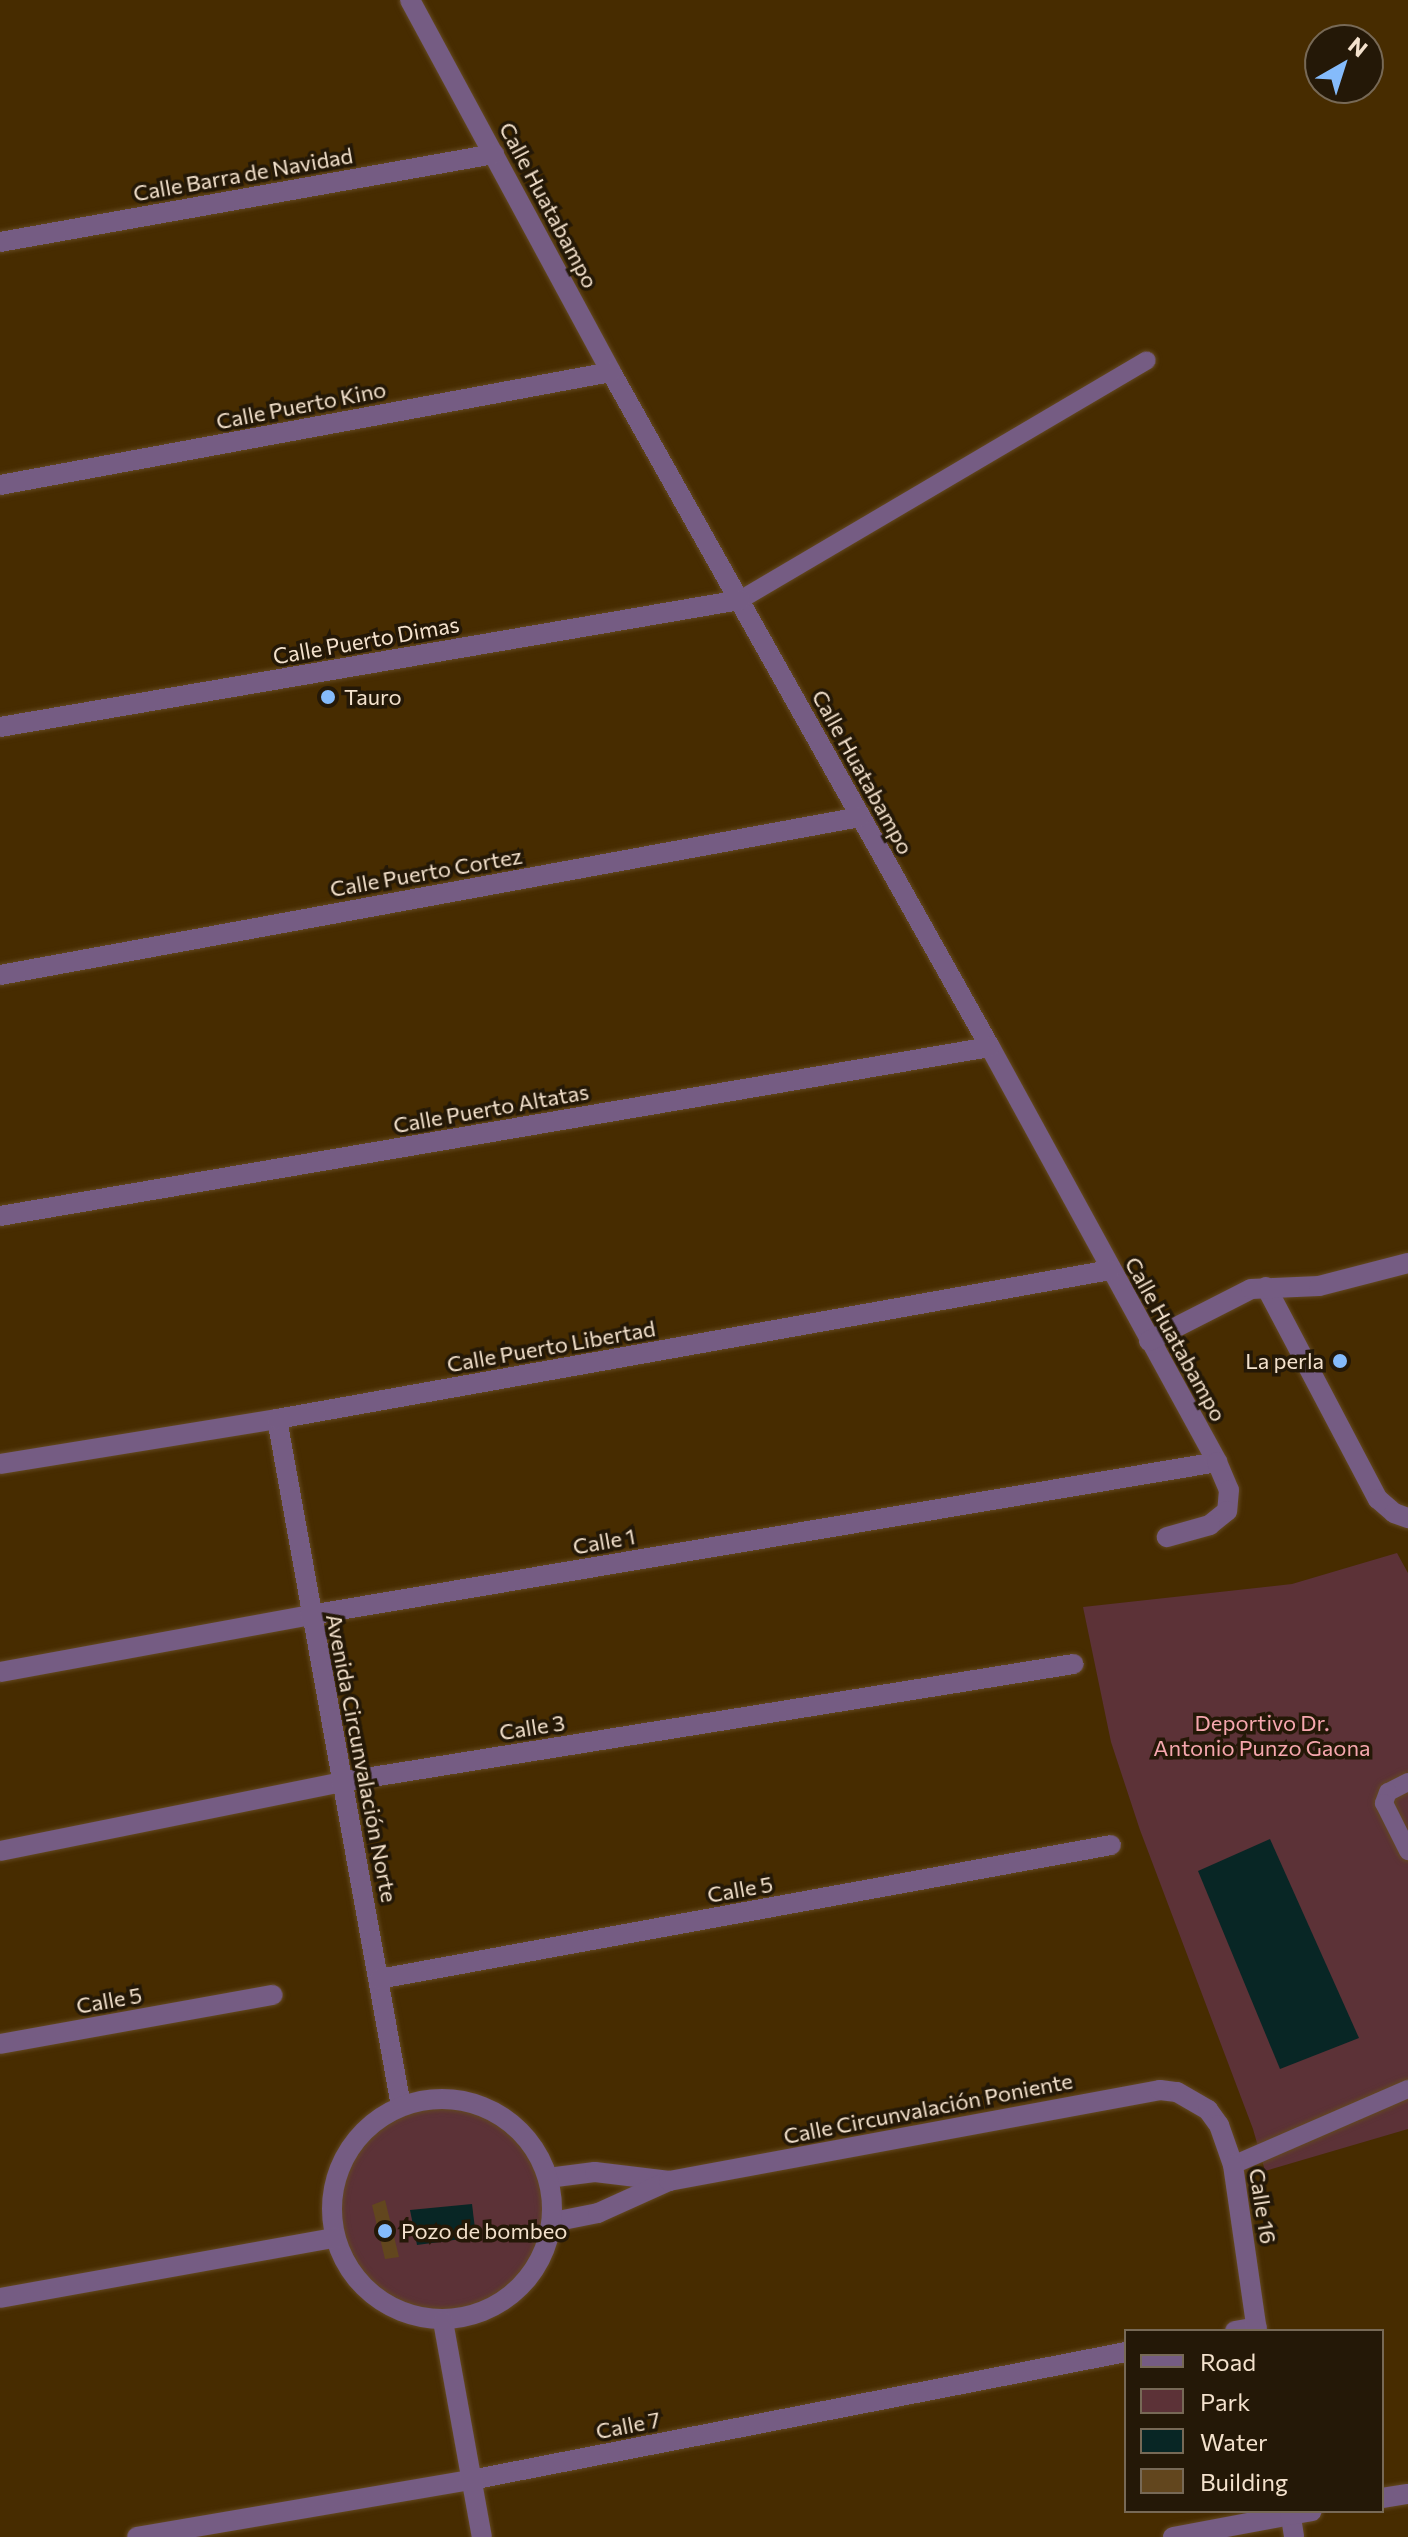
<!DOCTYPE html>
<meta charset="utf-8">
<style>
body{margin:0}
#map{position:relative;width:1408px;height:2537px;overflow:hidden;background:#472c00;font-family:Commissioner,sans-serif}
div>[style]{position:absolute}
.green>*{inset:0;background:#5c3237}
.round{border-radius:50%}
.water>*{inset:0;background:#082625}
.building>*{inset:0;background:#62461e}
.roads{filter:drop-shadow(0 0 2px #634921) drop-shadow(0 0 2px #634921)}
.service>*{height:18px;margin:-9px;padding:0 9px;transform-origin:9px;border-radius:9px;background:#755c83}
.pedestrian>*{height:20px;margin:-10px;padding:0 10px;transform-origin:10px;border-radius:10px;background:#755c83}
.minor>*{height:20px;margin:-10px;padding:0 10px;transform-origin:10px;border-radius:10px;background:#755c83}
.tertiary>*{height:20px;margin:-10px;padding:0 10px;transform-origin:10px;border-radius:10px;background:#755c83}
.tertiary>.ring{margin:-10px;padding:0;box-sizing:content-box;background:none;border:20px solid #755c83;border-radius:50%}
.dots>*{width:22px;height:22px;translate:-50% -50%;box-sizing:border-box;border:4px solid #241807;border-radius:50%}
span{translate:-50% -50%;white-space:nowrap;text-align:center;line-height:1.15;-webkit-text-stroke:7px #241807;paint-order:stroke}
.street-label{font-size:22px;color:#f4e2cd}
.poi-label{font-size:22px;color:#f4e2cd}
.left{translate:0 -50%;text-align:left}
.right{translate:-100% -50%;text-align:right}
.park-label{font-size:22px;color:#f6a7ae}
.legend{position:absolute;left:1124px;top:2329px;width:260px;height:184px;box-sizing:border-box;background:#241807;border:2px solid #776956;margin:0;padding:10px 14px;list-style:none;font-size:24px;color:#f4e2cd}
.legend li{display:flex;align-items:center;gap:16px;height:40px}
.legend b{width:40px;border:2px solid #776956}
.north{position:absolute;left:1304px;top:24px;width:80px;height:80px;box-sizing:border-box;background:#241807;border:2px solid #776956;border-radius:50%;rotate:39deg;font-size:22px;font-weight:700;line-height:32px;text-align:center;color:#f4e2cd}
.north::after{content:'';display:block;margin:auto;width:28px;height:36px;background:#85bbfb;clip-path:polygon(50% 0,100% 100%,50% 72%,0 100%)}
</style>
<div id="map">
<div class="green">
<div style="clip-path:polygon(1397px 1553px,1408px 1573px,1408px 2129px,1265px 2171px,1253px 2129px,1140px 1830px,1111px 1742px,1083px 1607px,1292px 1584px)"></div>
<div class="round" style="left:332px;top:2099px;width:220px;height:220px"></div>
</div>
<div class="water">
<div style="clip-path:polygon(1270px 1839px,1359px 2038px,1280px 2069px,1198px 1871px)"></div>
<div style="clip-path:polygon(472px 2204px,476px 2237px,417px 2245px,410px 2210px)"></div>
</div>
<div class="building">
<div style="clip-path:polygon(385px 2200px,399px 2257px,385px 2259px,372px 2205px)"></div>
</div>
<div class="roads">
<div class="service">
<div style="left:740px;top:600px;width:472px;rotate:-30.5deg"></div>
<div style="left:1408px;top:1782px;width:22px;rotate:153deg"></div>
<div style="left:1388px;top:1792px;width:12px;rotate:110deg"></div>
<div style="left:1384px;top:1803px;width:54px;rotate:63.4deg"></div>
<div style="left:1233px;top:2165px;width:191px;rotate:-23.5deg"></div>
</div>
<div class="pedestrian">
<div style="left:0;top:1672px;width:315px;rotate:-10.4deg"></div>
<div style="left:310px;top:1615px;width:920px;rotate:-9.57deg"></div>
<div style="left:0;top:1851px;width:348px;rotate:-11.4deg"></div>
<div style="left:341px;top:1782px;width:742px;rotate:-9.15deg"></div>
<div style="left:0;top:2044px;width:277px;rotate:-10.2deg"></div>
<div style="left:1235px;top:2331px;width:22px;rotate:-10deg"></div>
<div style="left:137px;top:2537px;width:339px;rotate:-9.7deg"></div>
<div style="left:471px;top:2480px;width:667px;rotate:-11.06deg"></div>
<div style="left:1173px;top:2537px;width:119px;rotate:-10.6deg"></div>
</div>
<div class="minor">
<div style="left:410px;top:0;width:423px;rotate:61.6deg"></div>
<div style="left:611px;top:372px;width:774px;rotate:60.69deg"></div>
<div style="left:990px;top:1047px;width:473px;rotate:61.3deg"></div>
<div style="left:1217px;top:1462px;width:30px;rotate:67deg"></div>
<div style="left:1229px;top:1490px;width:21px;rotate:95deg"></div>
<div style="left:1227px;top:1511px;width:22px;rotate:141deg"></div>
<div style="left:1210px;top:1525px;width:45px;rotate:164.4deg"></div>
<div style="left:0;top:242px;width:502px;rotate:-10.1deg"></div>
<div style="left:0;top:485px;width:621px;rotate:-10.48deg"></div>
<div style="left:0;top:727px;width:751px;rotate:-9.74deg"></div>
<div style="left:0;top:975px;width:874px;rotate:-10.41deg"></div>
<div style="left:0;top:1216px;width:1004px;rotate:-9.69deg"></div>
<div style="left:1266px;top:1287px;width:240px;rotate:62.2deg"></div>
<div style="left:1378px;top:1499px;width:21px;rotate:41deg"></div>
<div style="left:1394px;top:1513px;width:15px;rotate:20deg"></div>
<div style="left:1149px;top:1341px;width:114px;rotate:-27deg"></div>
<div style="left:1251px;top:1289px;width:68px;rotate:-2.5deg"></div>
<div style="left:1319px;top:1286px;width:92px;rotate:-14.5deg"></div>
<div style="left:277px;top:1419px;width:698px;rotate:79.77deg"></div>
<div style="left:0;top:1464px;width:281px;rotate:-9.2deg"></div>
<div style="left:277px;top:1419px;width:846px;rotate:-10.14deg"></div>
<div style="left:379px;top:1979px;width:744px;rotate:-10.37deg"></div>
<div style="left:548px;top:2178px;width:47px;rotate:-7.3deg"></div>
<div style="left:595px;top:2172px;width:75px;rotate:6.9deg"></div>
<div style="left:553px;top:2222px;width:46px;rotate:-11.3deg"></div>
<div style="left:598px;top:2213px;width:78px;rotate:-24.3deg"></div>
<div style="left:669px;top:2181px;width:499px;rotate:-10.5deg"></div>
<div style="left:1160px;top:2090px;width:17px;rotate:7deg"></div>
<div style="left:1177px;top:2092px;width:36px;rotate:30deg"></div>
<div style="left:1208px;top:2110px;width:19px;rotate:54deg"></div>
<div style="left:1219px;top:2125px;width:42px;rotate:70.7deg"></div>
<div style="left:1233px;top:2165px;width:168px;rotate:81.8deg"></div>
<div style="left:1382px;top:2498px;width:26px;rotate:-9deg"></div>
<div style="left:1290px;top:2511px;width:26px;rotate:81deg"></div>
<div style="left:1290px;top:2515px;width:22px;rotate:-10deg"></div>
</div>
<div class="tertiary">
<div class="ring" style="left:332px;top:2099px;width:200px;height:200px"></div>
<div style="left:0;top:2298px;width:340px;rotate:-10.2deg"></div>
<div style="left:443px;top:2321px;width:219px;rotate:79.8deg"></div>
</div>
</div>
<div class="dots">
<div style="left:328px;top:697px;background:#85bbfb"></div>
<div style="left:1340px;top:1361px;background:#85bbfb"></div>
<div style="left:385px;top:2231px;background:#85bbfb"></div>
</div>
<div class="street-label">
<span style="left:243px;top:174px;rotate:-10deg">Calle Barra de Navidad</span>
<span style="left:549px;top:205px;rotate:62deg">Calle Huatabampo</span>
<span style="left:301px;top:405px;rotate:-11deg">Calle Puerto Kino</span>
<span style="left:366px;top:640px;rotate:-10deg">Calle Puerto Dimas</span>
<span style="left:863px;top:772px;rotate:61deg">Calle Huatabampo</span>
<span style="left:426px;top:872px;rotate:-10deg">Calle Puerto Cortez</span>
<span style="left:491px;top:1108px;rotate:-10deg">Calle Puerto Altatas</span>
<span style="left:1176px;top:1339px;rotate:61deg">Calle Huatabampo</span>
<span style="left:551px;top:1346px;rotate:-10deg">Calle Puerto Libertad</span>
<span style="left:604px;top:1541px;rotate:-10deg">Calle 1</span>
<span style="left:532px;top:1727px;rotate:-9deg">Calle 3</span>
<span style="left:362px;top:1758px;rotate:79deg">Avenida Circunvalación Norte</span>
<span style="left:740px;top:1889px;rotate:-10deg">Calle 5</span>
<span style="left:109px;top:2000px;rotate:-10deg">Calle 5</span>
<span style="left:928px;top:2108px;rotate:-11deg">Calle Circunvalación Poniente</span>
<span style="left:1263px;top:2206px;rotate:81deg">Calle 16</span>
<span style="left:628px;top:2425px;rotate:-11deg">Calle 7</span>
</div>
<div class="poi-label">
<span class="left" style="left:344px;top:697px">Tauro</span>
<span class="right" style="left:1324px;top:1361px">La perla</span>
<span class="left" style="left:401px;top:2231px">Pozo de bombeo</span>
</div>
<div class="park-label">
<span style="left:1262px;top:1735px">Deportivo Dr.<br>Antonio Punzo Gaona</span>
</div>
<ul class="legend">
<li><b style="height:10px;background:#755c83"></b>Road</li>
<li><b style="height:22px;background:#5c3237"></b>Park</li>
<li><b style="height:22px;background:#082625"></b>Water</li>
<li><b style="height:22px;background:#62461e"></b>Building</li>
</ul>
<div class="north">N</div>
</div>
